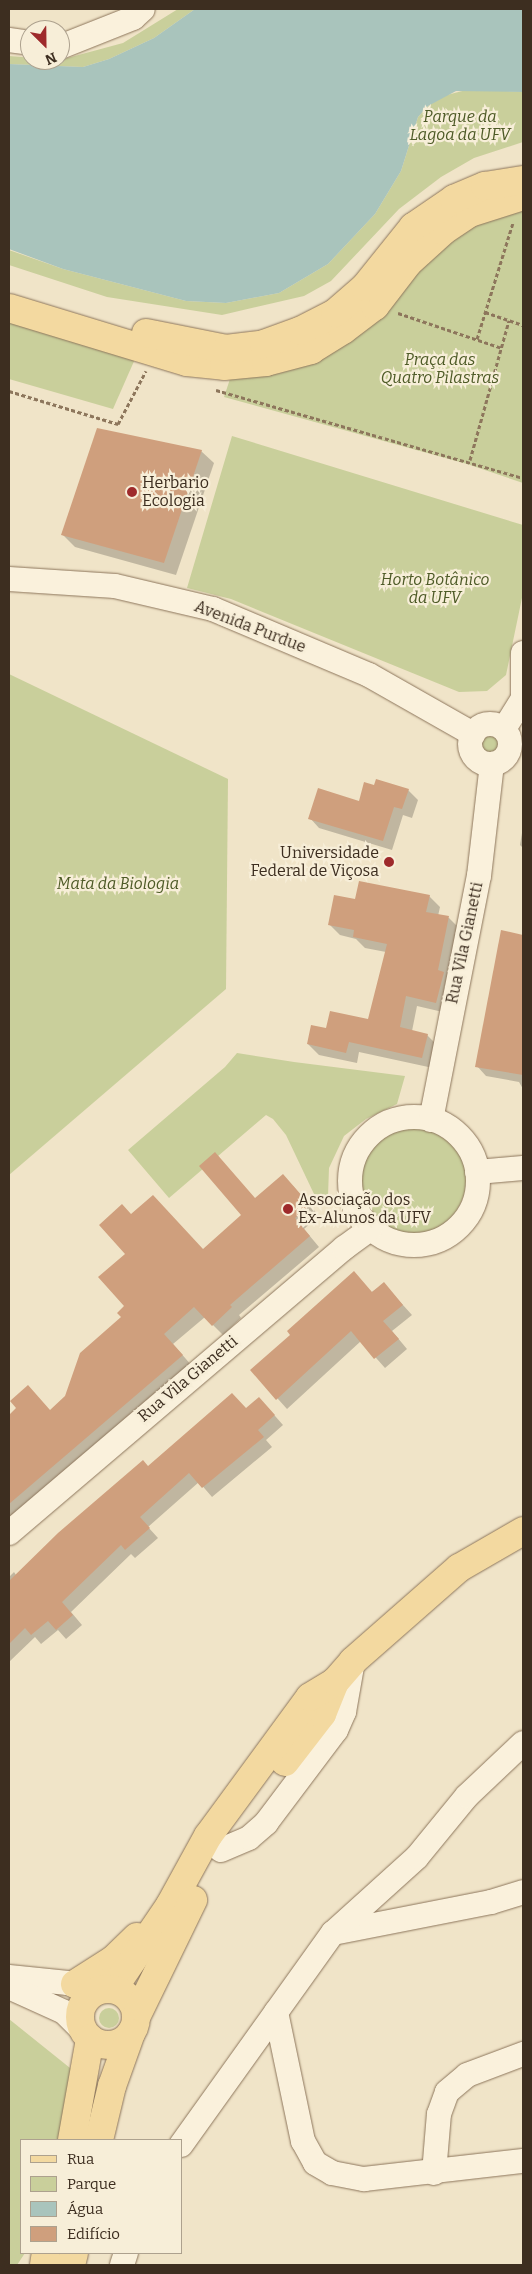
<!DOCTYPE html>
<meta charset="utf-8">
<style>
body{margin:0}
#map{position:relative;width:532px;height:2274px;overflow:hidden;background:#f0e4c8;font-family:Bitter,serif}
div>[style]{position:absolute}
.green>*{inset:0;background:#c9cf9b}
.round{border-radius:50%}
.water>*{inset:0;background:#a9c4bc}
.shadow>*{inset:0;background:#0003}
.building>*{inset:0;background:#cf9f7d}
.path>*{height:3px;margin-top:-1.5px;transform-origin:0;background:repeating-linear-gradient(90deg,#8d765c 0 4px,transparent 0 6.5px)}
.roads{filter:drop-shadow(0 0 1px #8d765c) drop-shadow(0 0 1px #8d765c)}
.minor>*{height:24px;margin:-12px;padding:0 12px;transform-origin:12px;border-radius:12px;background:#faf1dc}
.minor>.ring{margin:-12px;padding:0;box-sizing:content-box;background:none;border:24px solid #faf1dc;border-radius:50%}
.major>*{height:28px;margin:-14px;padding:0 14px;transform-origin:14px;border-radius:14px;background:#f3d9a0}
.major>.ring{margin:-14px;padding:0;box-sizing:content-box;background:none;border:28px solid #f3d9a0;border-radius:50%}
.dots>*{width:14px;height:14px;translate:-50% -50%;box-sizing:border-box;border:2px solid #f7eed8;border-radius:50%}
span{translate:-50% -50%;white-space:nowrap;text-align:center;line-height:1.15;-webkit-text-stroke:4.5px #f7eed8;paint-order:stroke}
.park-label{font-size:16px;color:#4d5a26;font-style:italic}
.poi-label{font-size:16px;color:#3d2e20}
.left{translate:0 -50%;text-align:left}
.right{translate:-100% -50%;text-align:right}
.street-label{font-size:16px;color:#3d2e20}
.frame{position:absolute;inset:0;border:10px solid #3d2e20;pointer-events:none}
.legend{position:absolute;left:20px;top:2139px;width:162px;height:115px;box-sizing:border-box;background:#f7eed8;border:1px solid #ada18e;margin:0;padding:6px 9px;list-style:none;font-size:15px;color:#3d2e20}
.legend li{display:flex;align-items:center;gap:10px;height:25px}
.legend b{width:25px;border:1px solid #ada18e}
.north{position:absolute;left:20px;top:20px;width:50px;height:50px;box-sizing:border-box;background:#f7eed8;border:1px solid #ada18e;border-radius:50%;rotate:157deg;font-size:14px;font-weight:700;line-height:20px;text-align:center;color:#3d2e20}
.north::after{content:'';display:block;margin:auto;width:18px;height:22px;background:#9e2a2b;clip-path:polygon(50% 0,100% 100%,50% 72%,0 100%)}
</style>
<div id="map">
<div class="green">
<div style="clip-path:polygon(178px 9px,195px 9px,154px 38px,109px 59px,83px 67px,9px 64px,9px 56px,60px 60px,123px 43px)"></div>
<div style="clip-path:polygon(470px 89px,523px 92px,523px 142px,474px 158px,441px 177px,399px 209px,331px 281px,304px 296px,222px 315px,107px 297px,9px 265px,9px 250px,63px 269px,186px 301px,226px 303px,279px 293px,328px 264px,375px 214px,401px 171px,418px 117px,428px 106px,443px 96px)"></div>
<div style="clip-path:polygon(523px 203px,523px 483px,467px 464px,224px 397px,232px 373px,417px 267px,486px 214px)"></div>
<div style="clip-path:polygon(9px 320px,135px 359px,113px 409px,9px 379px)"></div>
<div style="clip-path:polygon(232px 436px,523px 525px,523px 593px,506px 675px,487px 691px,459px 692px,231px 599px,187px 588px)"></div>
<div style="clip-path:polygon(9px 674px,228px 779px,226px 989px,9px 1175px)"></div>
<div class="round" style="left:482px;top:735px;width:20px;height:20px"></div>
<div style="clip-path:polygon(237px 1053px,294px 1062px,405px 1076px,397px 1104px,366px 1119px,344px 1136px,329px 1168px,328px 1196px,314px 1194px,286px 1135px,273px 1119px,266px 1115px,169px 1198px,128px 1150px,225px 1067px)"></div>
<div class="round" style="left:358px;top:1126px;width:108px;height:108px"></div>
<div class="round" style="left:99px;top:2008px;width:20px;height:20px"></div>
<div style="clip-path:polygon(9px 2019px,85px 2080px,72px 2140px,21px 2140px,21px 2253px,25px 2253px,17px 2265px,9px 2265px)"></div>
</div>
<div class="water">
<div style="clip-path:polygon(195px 9px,523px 9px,523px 92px,456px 91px,428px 106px,418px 117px,401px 171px,375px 214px,328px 264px,279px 293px,226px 303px,186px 301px,63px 269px,9px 249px,9px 64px,83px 67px,109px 59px,154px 38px)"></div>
</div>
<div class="shadow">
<div style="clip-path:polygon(201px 451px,214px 463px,176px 575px,75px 547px,63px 535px)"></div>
<div style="clip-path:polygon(408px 790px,418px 800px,412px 818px,403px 815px,392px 850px,319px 828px,310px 818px)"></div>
<div style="clip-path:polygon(523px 827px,523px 848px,520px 845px)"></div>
<div style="clip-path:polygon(429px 896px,440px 907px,438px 916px,449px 918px,459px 928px,447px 1013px,417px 1006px,412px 1031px,427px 1035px,438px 1046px,433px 1068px,359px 1052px,357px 1063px,319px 1055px,308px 1044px,327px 1030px,369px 1021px,386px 952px,365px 948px,356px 939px,340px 935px,329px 924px,356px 901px)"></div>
<div style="clip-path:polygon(502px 932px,523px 937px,523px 1036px,520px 1035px,523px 1039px,523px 1089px,519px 1082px,486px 1076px,477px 1066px)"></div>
<div style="clip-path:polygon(293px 1186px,319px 1216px,304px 1229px,319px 1247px,239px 1315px,241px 1318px,223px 1335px,205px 1317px,173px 1344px,192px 1366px,9px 1521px,9px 1417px,18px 1408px,50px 1411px,66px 1397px,123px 1317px,132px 1216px,204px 1251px,243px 1215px,256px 1199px)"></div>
<div style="clip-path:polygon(384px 1284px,412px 1315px,392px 1331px,407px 1349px,385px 1368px,361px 1341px,287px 1409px,252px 1370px)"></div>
<div style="clip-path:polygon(268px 1408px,283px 1425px,266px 1440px,272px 1447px,212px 1497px,199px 1482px,148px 1527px,158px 1538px,135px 1558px,131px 1554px,71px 1612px,82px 1625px,66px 1639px,58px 1630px,41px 1644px,35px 1637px,9px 1662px,9px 1577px,14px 1572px,16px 1575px,148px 1467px,246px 1410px)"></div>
</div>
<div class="building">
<div style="clip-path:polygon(97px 428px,202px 450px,164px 563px,61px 535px)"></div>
<div style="clip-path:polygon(376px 779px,409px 789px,402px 809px,394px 807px,383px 841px,308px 819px,318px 788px,359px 801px,364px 782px,374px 785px)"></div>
<div style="clip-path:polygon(359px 881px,430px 895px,426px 912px,449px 916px,438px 970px,444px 972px,436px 1003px,406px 996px,400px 1027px,428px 1034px,422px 1058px,349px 1042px,346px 1053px,307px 1044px,311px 1025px,326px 1028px,330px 1011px,368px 1019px,387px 944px,353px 937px,354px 930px,328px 925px,334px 895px,355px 899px)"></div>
<div style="clip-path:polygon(501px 930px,523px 935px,523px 1075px,475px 1067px)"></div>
<div style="clip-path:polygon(215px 1152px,255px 1198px,283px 1174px,310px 1205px,295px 1218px,310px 1236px,230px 1305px,232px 1307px,212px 1326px,194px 1307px,164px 1334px,183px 1355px,9px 1504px,9px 1415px,16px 1408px,10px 1401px,28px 1385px,50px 1410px,65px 1396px,80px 1353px,121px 1317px,117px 1313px,124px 1306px,98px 1277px,125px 1254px,99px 1225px,122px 1204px,131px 1214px,153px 1195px,203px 1249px,241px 1215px,199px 1166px)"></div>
<div style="clip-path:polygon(354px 1271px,372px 1292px,384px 1282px,403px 1305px,383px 1321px,399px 1339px,374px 1359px,351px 1331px,276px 1400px,250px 1370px,290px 1335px,287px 1331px)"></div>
<div style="clip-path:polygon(232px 1393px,246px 1408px,259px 1397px,275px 1415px,258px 1430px,264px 1437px,202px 1488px,189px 1473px,140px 1517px,150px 1528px,125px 1550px,121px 1545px,62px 1602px,73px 1615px,56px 1630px,48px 1621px,31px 1635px,25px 1628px,9px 1644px,9px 1581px,58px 1533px,143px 1460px,148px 1466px)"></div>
</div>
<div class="path">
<div style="left:485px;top:312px;width:40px;rotate:18.9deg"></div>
<div style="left:398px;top:313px;width:110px;rotate:18.6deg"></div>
<div style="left:477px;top:339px;width:121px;rotate:-72.8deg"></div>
<div style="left:216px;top:390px;width:319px;rotate:16deg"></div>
<div style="left:9px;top:391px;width:114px;rotate:16.8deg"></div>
<div style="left:118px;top:424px;width:60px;rotate:-62.2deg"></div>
<div style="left:470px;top:460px;width:145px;rotate:-74.4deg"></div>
</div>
<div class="roads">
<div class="minor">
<div style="left:9px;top:40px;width:21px;rotate:8deg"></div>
<div style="left:60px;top:47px;width:79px;rotate:-21.7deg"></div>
<div style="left:133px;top:18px;width:13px;rotate:-42deg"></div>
<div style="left:9px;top:579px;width:106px;rotate:3.8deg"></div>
<div style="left:115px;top:586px;width:101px;rotate:13.2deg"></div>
<div style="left:213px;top:609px;width:169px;rotate:22.9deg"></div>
<div style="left:369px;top:675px;width:120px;rotate:29.6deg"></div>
<div class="ring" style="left:470px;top:724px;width:16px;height:16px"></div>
<div style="left:504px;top:729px;width:36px;rotate:-58deg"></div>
<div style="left:523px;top:699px;width:46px;rotate:-90deg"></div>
<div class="ring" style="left:350px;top:1117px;width:104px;height:104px"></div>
<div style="left:431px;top:1120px;width:249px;rotate:-78.9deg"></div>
<div style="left:479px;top:876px;width:113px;rotate:-83.4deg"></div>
<div style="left:477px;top:1172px;width:46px;rotate:-5deg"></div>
<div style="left:9px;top:1533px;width:440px;rotate:-40.4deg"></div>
<div style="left:344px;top:1248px;width:32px;rotate:-36deg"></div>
<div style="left:221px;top:1850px;width:30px;rotate:-23deg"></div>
<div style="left:249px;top:1838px;width:23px;rotate:-41deg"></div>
<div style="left:266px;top:1823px;width:116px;rotate:-53deg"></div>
<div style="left:336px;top:1730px;width:20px;rotate:-66deg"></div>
<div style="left:344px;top:1712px;width:52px;rotate:-80deg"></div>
<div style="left:333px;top:1933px;width:161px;rotate:-11.1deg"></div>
<div style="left:491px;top:1902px;width:34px;rotate:-17deg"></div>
<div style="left:9px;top:1977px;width:59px;rotate:5.8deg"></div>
<div style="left:68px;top:1983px;width:28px;rotate:18deg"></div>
<div style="left:9px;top:1987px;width:60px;rotate:24.4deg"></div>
<div style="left:64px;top:2012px;width:28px;rotate:45deg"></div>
<div style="left:276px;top:2012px;width:132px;rotate:78.2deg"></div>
<div style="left:303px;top:2141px;width:25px;rotate:61deg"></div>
<div style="left:315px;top:2163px;width:20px;rotate:30deg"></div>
<div style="left:332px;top:2173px;width:33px;rotate:11deg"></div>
<div style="left:364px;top:2179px;width:160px;rotate:-6.5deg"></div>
<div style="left:181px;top:2145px;width:261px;rotate:-54.4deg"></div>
<div style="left:333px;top:1933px;width:113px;rotate:-42.1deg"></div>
<div style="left:417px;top:1857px;width:79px;rotate:-50.7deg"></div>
<div style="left:467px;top:1796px;width:77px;rotate:-43.4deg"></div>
<div style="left:434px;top:2173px;width:59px;rotate:-85.2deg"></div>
<div style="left:439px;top:2114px;width:23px;rotate:-70deg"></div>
<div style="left:447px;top:2092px;width:26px;rotate:-40deg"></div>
<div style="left:467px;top:2075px;width:60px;rotate:-20.6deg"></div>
<div style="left:122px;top:2265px;width:13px;rotate:-72deg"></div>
</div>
<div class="major">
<div style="left:9px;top:308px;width:186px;rotate:16.9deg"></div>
<div style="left:187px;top:362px;width:37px;rotate:6deg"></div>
<div style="left:224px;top:366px;width:42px;rotate:-5.4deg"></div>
<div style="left:266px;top:362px;width:47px;rotate:-14.9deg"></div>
<div style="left:311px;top:350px;width:38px;rotate:-32deg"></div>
<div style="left:343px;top:330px;width:40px;rotate:-37deg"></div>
<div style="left:375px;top:306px;width:54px;rotate:-52.5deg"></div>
<div style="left:408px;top:263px;width:47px;rotate:-42.4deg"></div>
<div style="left:443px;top:231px;width:32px;rotate:-34deg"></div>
<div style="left:470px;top:213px;width:56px;rotate:-17.8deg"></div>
<div style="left:146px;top:333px;width:82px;rotate:11.3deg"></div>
<div style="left:226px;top:349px;width:38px;rotate:-7deg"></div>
<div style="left:264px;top:344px;width:38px;rotate:-20deg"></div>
<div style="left:300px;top:331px;width:39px;rotate:-27deg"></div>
<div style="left:335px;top:313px;width:40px;rotate:-41deg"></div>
<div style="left:365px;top:287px;width:77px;rotate:-51.3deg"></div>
<div style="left:413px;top:227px;width:50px;rotate:-34.3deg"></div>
<div style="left:454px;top:199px;width:34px;rotate:-23deg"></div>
<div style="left:485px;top:186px;width:38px;rotate:-9deg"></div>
<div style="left:285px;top:1762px;width:61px;rotate:-52.4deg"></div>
<div style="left:322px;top:1714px;width:35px;rotate:-68deg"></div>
<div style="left:75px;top:1984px;width:45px;rotate:-32.3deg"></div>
<div style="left:113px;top:1960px;width:33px;rotate:-44deg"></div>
<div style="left:113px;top:1989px;width:102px;rotate:-55.8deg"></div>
<div style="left:170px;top:1905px;width:79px;rotate:-61.2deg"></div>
<div style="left:208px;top:1836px;width:172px;rotate:-53.7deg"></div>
<div style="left:310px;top:1697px;width:29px;rotate:-31deg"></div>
<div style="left:335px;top:1682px;width:28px;rotate:-49deg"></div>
<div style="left:353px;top:1661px;width:141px;rotate:-41.3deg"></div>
<div style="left:459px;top:1568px;width:74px;rotate:-30deg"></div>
<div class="ring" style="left:80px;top:1989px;width:28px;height:28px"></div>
<div style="left:137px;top:2015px;width:128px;rotate:-64deg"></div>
<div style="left:72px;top:2140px;width:103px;rotate:-79.9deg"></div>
<div style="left:99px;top:2140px;width:56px;rotate:-76.5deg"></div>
<div style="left:112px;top:2086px;width:56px;rotate:-70.3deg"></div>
<div style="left:44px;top:2265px;width:12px;rotate:-81deg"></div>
<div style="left:71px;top:2265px;width:12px;rotate:-76deg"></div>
</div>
</div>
<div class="dots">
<div style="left:132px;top:492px;background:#9e2a2b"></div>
<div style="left:389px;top:862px;background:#9e2a2b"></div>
<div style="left:288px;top:1209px;background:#9e2a2b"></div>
</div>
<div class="park-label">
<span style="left:460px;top:126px">Parque da<br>Lagoa da UFV</span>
<span style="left:440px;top:369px">Praça das<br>Quatro Pilastras</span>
<span style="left:435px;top:589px">Horto Botânico<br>da UFV</span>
<span style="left:118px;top:884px">Mata da Biologia</span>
</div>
<div class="poi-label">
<span class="left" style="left:142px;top:492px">Herbario<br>Ecologia</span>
<span class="right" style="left:379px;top:862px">Universidade<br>Federal de Viçosa</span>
<span class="left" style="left:298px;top:1209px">Associação dos<br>Ex-Alunos da UFV</span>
</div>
<div class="street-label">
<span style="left:250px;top:627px;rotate:21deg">Avenida Purdue</span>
<span style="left:465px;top:943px;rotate:-78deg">Rua Vila Gianetti</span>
<span style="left:188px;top:1379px;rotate:-40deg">Rua Vila Gianetti</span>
</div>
<div class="frame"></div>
<ul class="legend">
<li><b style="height:6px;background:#f3d9a0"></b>Rua</li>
<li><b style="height:14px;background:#c9cf9b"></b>Parque</li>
<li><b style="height:14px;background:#a9c4bc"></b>Água</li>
<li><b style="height:14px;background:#cf9f7d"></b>Edifício</li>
</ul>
<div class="north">N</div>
</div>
